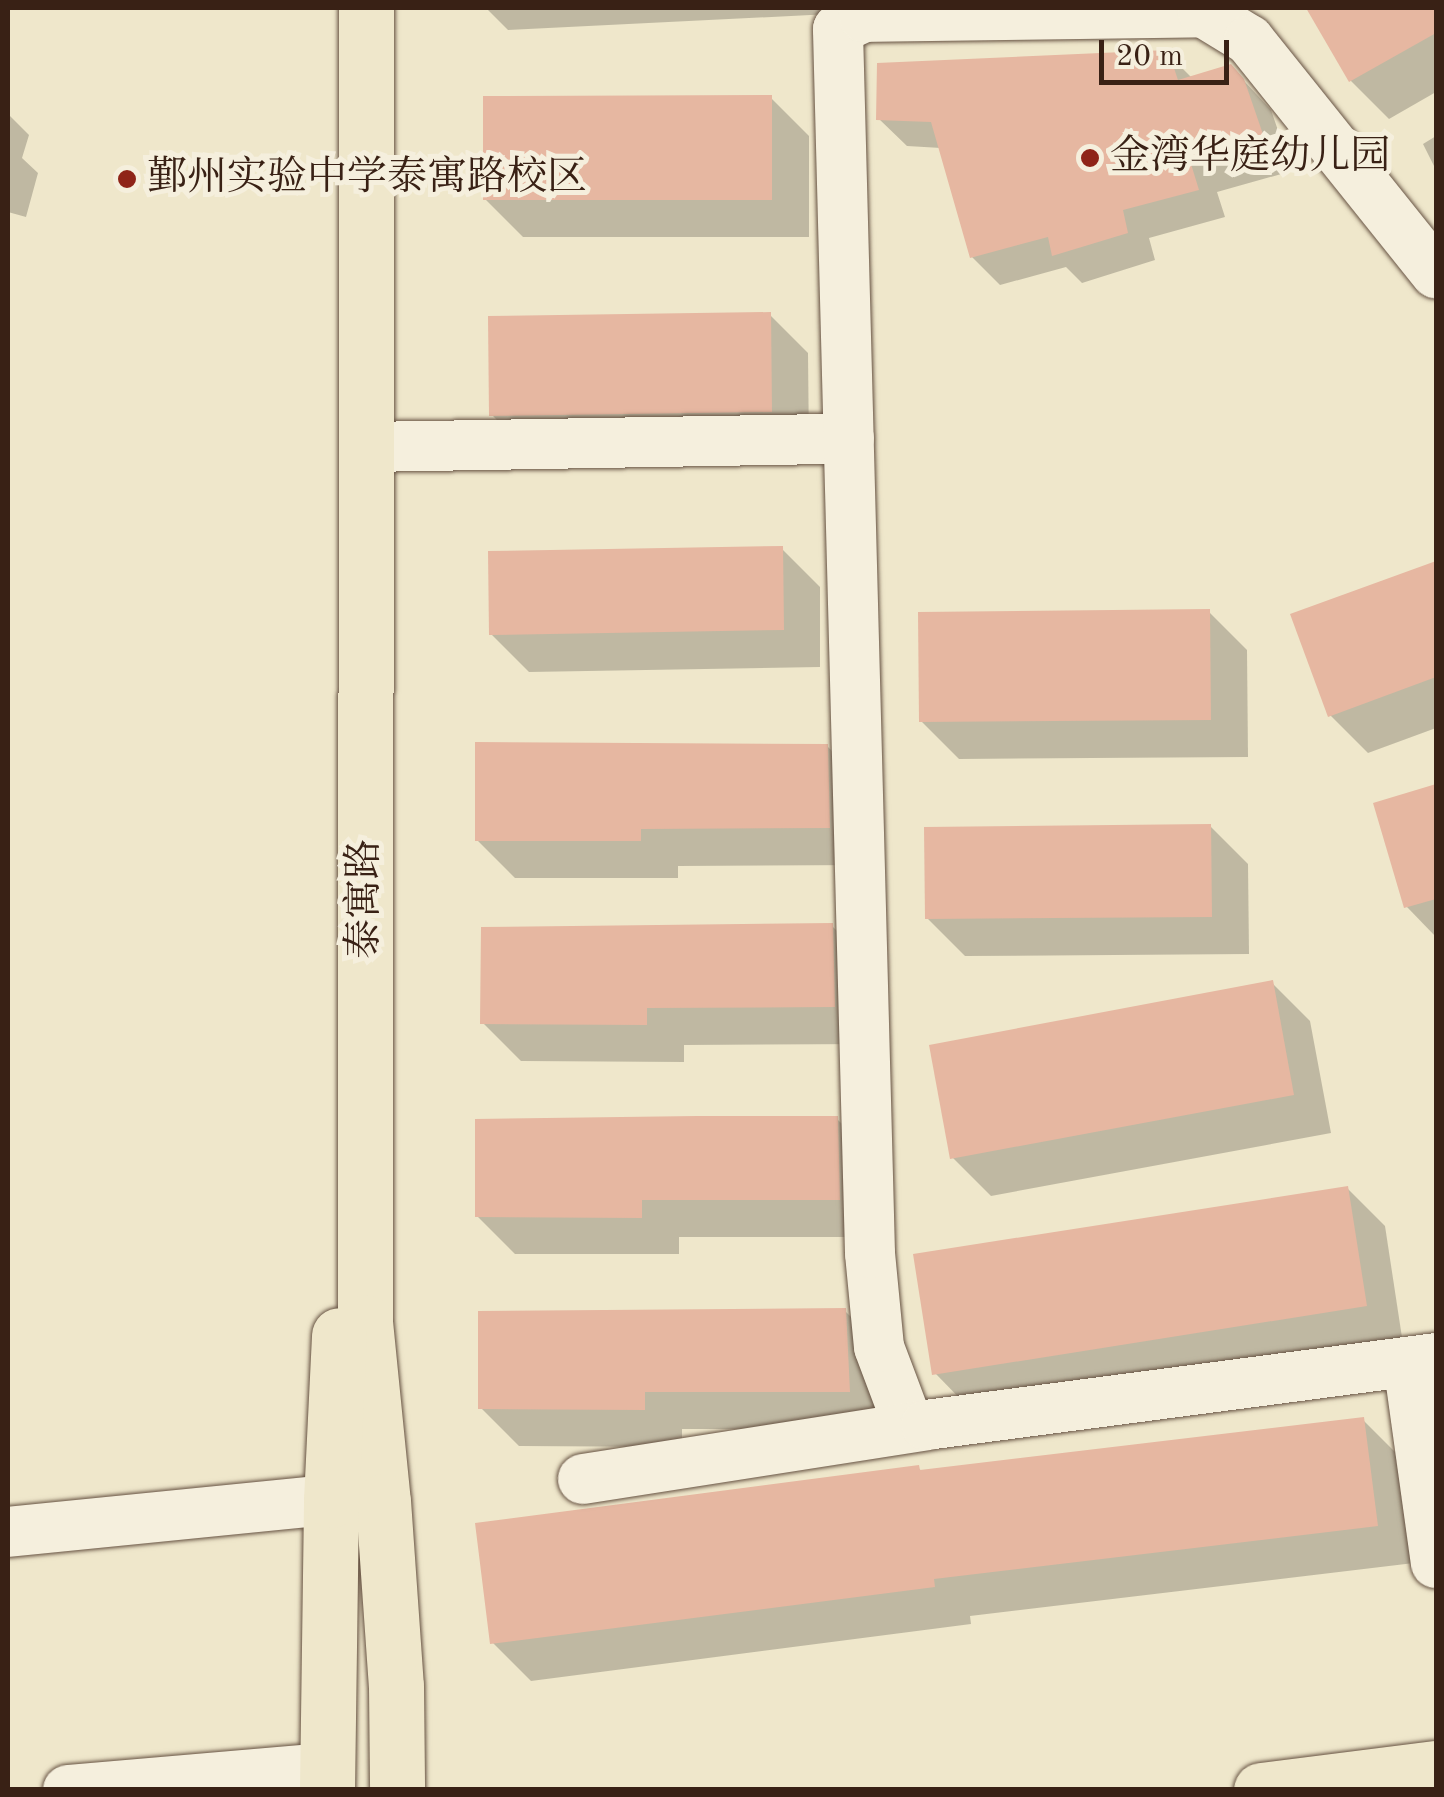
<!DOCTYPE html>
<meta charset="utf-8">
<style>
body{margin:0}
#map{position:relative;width:1444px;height:1797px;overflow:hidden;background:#efe7cb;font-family:"Old Standard TT","Noto Serif SC",serif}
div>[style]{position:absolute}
.shadow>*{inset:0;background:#0003}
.building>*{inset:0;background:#e6b7a1}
.roads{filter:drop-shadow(0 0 2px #665242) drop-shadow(0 0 2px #665242)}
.minor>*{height:50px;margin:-25px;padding:0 25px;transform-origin:25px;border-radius:25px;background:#f5efdd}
.major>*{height:55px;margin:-27.5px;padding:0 27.5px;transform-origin:27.5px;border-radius:27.5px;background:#efe7cb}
.dots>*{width:28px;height:28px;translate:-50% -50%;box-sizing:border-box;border:5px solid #f5efdd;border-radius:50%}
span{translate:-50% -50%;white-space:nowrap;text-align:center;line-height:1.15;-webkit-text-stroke:10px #f5efdd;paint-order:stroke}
.poi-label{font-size:40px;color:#392115}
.left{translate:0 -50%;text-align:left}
.street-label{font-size:40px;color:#392115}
.frame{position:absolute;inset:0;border:10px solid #392115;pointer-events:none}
.scale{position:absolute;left:1099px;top:40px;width:130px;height:45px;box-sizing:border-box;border:5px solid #392115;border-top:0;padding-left:12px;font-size:30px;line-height:35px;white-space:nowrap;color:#392115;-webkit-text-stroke:8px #f5efdd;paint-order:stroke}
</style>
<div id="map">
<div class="shadow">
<div style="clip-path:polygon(486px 8px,829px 8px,830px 14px,508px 30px)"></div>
<div style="clip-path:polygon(1321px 8px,1436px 8px,1436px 92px,1389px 119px,1351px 81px,1312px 13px)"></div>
<div style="clip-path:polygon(1167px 53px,1193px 79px,1231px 67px,1271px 110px,1292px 171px,1217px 192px,1225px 217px,1149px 238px,1155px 260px,1082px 283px,1066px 267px,1000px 285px,972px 257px,941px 148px,907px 146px,879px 119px)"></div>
<div style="clip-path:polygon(771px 98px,809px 136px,809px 237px,523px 237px,485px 199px)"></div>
<div style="clip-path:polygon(8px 114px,29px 135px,22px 158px,38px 173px,26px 217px,8px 212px)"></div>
<div style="clip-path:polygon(1436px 136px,1436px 170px,1423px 144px)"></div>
<div style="clip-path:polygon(770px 315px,808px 353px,809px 449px,530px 453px,492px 415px)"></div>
<div style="clip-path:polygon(782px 549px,820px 587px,820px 667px,529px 672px,491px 634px)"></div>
<div style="clip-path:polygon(1436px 564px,1436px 728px,1368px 753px,1330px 715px,1293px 616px)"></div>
<div style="clip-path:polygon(1209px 612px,1247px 650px,1248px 757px,959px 759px,921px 721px)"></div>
<div style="clip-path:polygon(827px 746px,865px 784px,867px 865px,678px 866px,678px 878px,515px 878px,477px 840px)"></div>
<div style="clip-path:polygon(1436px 787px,1436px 937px,1407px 907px,1376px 805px)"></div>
<div style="clip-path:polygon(1210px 826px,1248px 864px,1249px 954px,965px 956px,927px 918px)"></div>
<div style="clip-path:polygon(832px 926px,870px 964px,872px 1044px,684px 1045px,684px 1062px,521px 1061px,483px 1023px)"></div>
<div style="clip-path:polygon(1272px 983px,1310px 1021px,1331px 1133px,991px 1196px,953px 1158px)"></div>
<div style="clip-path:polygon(837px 1119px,875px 1157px,877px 1237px,679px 1237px,679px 1254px,515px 1254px,477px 1216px)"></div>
<div style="clip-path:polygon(1347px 1188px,1385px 1226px,1403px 1344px,972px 1411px,935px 1373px)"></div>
<div style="clip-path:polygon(845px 1311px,883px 1349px,887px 1429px,682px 1429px,682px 1447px,519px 1446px,481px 1408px)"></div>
<div style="clip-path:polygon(1363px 1420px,1401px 1458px,1414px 1563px,970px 1616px,971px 1624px,531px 1681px,493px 1643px,918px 1468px,923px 1472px)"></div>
</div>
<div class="building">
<div style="clip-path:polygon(1306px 8px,1436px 8px,1436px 33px,1349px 82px)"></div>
<div style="clip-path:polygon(1168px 50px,1178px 80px,1231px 64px,1244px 79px,1266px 143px,1191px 164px,1199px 190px,1123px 210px,1128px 233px,1052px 256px,1048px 237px,970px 258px,931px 122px,876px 120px,877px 63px)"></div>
<div style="clip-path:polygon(772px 95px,772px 200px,483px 200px,483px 96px)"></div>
<div style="clip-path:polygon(771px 312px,772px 412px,489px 416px,488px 316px)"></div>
<div style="clip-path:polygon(783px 546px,784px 630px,489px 635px,488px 551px)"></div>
<div style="clip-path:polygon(1436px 561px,1436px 677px,1328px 717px,1290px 614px)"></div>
<div style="clip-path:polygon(1210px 609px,1211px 720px,919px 722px,918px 612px)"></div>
<div style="clip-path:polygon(475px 742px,828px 744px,830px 828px,641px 829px,641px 841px,475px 841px)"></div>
<div style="clip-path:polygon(1436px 784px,1436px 899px,1404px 908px,1373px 803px)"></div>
<div style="clip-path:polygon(1211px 824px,1212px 917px,925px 919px,924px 827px)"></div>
<div style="clip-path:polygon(833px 923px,835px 1007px,647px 1008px,647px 1025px,480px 1024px,481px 927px)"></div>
<div style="clip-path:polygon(1273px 980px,1294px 1095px,950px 1159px,929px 1045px)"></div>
<div style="clip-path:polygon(697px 1116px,838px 1116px,840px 1200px,642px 1200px,642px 1218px,475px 1217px,475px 1119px)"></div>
<div style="clip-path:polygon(1348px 1186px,1367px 1306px,932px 1375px,913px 1254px)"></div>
<div style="clip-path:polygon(846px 1308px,850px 1392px,645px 1392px,645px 1410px,478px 1409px,478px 1311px)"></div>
<div style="clip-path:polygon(1364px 1417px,1378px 1526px,934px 1579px,935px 1587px,490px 1644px,475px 1523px,919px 1465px,920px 1470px)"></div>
</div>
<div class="roads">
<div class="minor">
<div style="left:368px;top:447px;width:481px;rotate:-1deg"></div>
<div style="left:1408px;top:1362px;width:203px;rotate:82.1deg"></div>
<div style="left:909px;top:1427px;width:85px;rotate:-110.6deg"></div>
<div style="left:879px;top:1347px;width:94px;rotate:-95.5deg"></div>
<div style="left:870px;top:1253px;width:1224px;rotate:-91.5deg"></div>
<div style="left:838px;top:29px;width:29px;rotate:-25deg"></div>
<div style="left:864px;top:17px;width:339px;rotate:-0.8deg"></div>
<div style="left:1203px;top:12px;width:54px;rotate:31.3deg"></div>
<div style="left:1249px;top:40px;width:299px;rotate:51.3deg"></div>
<div style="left:583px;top:1479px;width:347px;rotate:-8.9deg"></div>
<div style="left:926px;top:1425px;width:514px;rotate:-7.48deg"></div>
<div style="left:8px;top:1532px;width:325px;rotate:-5.7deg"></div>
<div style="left:68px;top:1790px;width:260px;rotate:-4.9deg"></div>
</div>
<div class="major">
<div style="left:366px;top:8px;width:1314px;rotate:90.04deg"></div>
<div style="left:365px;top:1322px;width:180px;rotate:84.3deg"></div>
<div style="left:383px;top:1501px;width:185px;rotate:86deg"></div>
<div style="left:396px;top:1686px;width:104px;rotate:89.4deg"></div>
<div style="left:327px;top:1790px;width:290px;rotate:-89.2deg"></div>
<div style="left:331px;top:1500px;width:165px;rotate:-87.2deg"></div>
<div style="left:1261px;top:1790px;width:176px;rotate:-7.2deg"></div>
</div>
</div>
<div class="dots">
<div style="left:1090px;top:158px;background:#8f2418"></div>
<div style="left:127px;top:179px;background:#8f2418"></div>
</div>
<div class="poi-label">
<span class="left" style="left:1110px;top:158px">金湾华庭幼儿园</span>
<span class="left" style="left:147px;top:179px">鄞州实验中学泰寓路校区</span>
</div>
<div class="street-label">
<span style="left:366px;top:899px;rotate:-90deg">泰寓路</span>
</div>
<div class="frame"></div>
<div class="scale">20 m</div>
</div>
